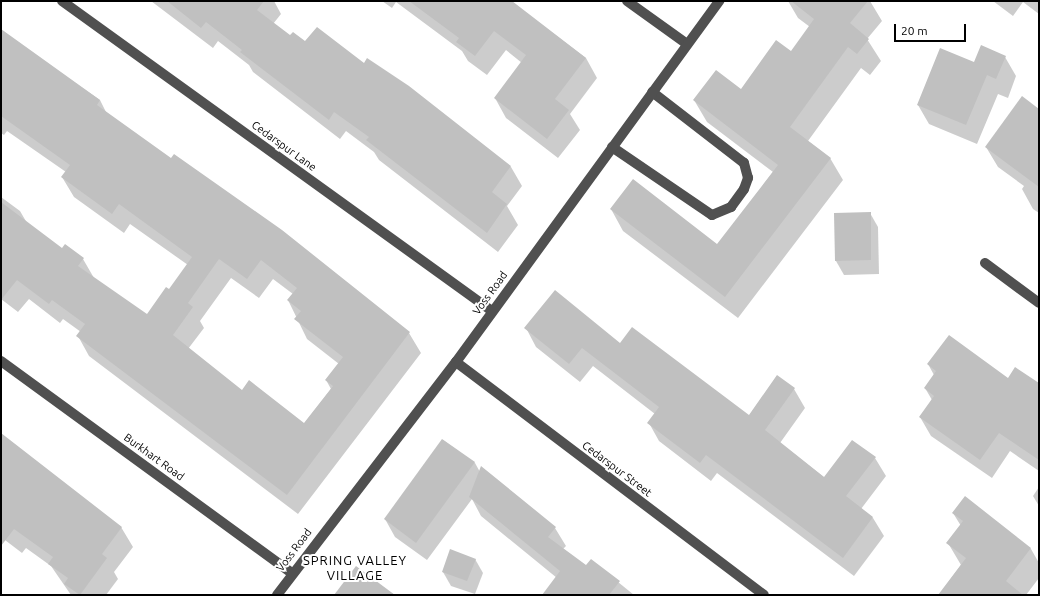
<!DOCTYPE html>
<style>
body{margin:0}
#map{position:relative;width:1040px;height:596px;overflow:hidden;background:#fff;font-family:Ubuntu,sans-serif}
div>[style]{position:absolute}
.shadow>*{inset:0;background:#0003}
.building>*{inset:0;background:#c0c0c0}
.minor>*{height:10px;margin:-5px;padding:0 5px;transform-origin:5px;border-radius:5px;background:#505050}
span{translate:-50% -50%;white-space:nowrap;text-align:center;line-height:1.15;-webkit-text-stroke:4px #fff;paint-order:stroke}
.street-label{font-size:11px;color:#000}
.quarter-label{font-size:13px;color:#000;letter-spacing:1px}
.frame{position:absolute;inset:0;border:2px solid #000;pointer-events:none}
.scale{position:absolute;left:894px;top:24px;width:72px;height:18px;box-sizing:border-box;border:2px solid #000;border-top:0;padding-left:5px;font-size:12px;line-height:14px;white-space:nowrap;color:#000;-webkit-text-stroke:3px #fff;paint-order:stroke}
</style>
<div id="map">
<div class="shadow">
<div style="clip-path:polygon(151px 1px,274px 1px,281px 14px,273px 24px,290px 37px,364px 65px,408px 87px,511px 167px,522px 186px,507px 206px,518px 225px,498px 252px,379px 160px,374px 152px,346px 131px,340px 139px,253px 72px,249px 65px,218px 41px,213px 48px)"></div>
<div style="clip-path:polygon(382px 1px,510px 1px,586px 58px,597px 78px,570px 114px,580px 130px,558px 158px,506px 118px,495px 98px,522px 63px,506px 50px,487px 75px,468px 61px,462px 51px,396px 2px,392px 8px)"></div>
<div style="clip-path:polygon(788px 1px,870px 1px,882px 21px,867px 39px,881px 61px,870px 75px,861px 68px,808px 141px,830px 158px,843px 180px,738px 318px,623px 231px,611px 209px,718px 245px,773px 172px,707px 122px,694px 100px,741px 90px,791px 52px,810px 27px,798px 18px)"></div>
<div style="clip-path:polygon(993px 1px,1039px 1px,1039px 14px,1023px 2px,1013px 16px)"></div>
<div style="clip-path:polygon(evenodd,1px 32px,100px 100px,107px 114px,409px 333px,421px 353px,298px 514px,89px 356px,78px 336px,81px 332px,63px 319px,60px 323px,29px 299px,18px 312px,1px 299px,1px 197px,20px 211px,27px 223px,62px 250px,83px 259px,94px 278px,147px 315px,169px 291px,188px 265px,130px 224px,124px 233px,74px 197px,62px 177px,66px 172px,7px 131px,4px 135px,1px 133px,1px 32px,231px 278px,259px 298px,273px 279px,293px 294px,288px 300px,307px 339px,339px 364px,326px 380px,331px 389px,304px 424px,242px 391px,188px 349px,204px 328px,200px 321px,231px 278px)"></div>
<div style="clip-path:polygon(1005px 57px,1016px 76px,1008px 98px,998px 94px,977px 144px,929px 124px,918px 105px,974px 64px)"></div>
<div style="clip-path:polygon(1039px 110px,1039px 213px,1033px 209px,1022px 189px,1024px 186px,998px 167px,986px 147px)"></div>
<div style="clip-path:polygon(870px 213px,878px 227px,879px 274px,844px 275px,836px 261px,835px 214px)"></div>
<div style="clip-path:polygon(526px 328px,621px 344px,749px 416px,777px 376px,794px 389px,805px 408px,780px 443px,825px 478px,875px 458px,886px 476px,861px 509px,873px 518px,884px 536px,854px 576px,717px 473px,711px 481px,659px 441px,649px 423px,655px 414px,593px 366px,580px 382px,536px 347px)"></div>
<div style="clip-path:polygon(928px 364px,1039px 385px,1039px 471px,1010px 451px,992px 478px,931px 436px,920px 417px,932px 400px,925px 388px,934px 375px)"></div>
<div style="clip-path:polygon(1px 435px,121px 527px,133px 547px,114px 572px,118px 579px,106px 595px,71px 595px,51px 566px,26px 548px,22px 553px,1px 537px)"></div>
<div style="clip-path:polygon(443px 440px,475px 463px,480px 472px,555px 528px,566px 546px,563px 549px,586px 567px,591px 560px,634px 595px,543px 595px,557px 578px,481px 516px,472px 499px,427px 560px,395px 537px,385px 519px)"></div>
<div style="clip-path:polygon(1039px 487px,1039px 506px,1033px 496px)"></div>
<div style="clip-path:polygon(965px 497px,1031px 549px,1039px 563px,1039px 578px,1026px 595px,939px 595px,961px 565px,948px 543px,961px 526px,953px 513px)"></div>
<div style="clip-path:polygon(475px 559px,483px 573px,475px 594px,451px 586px,443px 572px)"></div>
</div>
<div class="building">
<div style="clip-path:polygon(167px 1px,264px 1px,257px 10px,290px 35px,293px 32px,305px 41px,317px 27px,364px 63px,367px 58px,409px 86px,511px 166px,492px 192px,507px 204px,487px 233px,366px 140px,369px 137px,334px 112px,329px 120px,240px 52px,242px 50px,206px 22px,201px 28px)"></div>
<div style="clip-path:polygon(409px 1px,512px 1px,586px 58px,555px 99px,569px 110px,547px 139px,494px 98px,526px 55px,494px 31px,475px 56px,456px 42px,459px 38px)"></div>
<div style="clip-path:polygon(791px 1px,868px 1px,850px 23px,869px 39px,857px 54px,848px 47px,790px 127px,831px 158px,725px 297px,610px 209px,633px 179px,717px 244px,778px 165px,693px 100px,716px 70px,741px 89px,776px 40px,791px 51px,814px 19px)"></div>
<div style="clip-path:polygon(evenodd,1px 29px,100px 100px,97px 105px,171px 158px,174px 154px,282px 230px,410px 332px,287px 495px,76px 336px,85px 324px,52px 300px,49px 304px,17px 280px,1px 300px,1px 202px,62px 248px,65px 244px,84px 258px,78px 266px,147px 314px,166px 287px,169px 289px,192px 257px,119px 204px,112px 214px,61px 177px,70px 165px,1px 116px,1px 29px,219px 259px,247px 279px,261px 260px,297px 288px,287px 300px,301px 311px,294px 319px,343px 357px,325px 380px,333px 386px,304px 423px,249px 380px,242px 390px,173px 335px,193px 307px,188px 303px,219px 259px)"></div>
<div style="clip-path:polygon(981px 45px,1006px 56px,996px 79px,987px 75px,966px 125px,917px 105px,940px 48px,974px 62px)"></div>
<div style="clip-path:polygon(1022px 96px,1039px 109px,1039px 187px,985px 147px)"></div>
<div style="clip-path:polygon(871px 212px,871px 260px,835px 261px,834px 213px)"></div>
<div style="clip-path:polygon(555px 290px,620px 343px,632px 327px,749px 415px,777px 375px,795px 388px,765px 430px,824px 477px,852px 440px,876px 457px,846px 496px,873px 517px,843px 558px,706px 455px,700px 463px,647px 423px,659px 407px,582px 348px,569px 364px,524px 328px)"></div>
<div style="clip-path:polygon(949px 335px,1008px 378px,1015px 367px,1039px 383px,1039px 460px,999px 433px,980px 460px,919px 417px,934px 396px,924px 388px,936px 371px,927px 364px)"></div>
<div style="clip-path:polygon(1px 433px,122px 527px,102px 554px,107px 558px,80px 595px,64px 584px,68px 578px,48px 564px,53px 557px,14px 529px,1px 546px)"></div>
<div style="clip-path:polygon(442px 439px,475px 462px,416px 543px,384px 519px)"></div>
<div style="clip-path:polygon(481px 466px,556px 527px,548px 537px,586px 565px,591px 559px,620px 581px,609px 595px,542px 595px,560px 571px,469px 497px)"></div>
<div style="clip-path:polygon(965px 496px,1031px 548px,1006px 581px,1023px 595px,938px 595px,966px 558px,946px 543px,963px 521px,952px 513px)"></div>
<div style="clip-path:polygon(450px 549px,476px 559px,467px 581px,442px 572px)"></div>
<div style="clip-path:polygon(356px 566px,395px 595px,334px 595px)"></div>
</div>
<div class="minor">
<div style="left:62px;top:1px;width:530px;rotate:35.79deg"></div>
<div style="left:627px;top:1px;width:74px;rotate:35.6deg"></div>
<div style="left:612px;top:147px;width:121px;rotate:34.2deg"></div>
<div style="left:712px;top:215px;width:21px;rotate:-23deg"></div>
<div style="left:731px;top:207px;width:22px;rotate:-54deg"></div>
<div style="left:744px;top:189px;width:12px;rotate:-70deg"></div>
<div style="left:748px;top:178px;width:16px;rotate:-105deg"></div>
<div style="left:744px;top:163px;width:116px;rotate:-142.3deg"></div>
<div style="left:985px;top:263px;width:67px;rotate:36.5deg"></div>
<div style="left:1px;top:361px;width:360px;rotate:36.1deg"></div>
<div style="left:456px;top:362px;width:386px;rotate:37.1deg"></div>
<div style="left:277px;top:595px;width:294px;rotate:-52.5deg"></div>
<div style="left:456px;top:362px;width:447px;rotate:-53.9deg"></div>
</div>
<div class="street-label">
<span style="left:284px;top:146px;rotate:36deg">Cedarspur Lane</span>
<span style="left:490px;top:293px;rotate:-54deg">Voss Road</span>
<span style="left:154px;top:457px;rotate:36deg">Burkhart Road</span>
<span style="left:617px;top:469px;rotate:37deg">Cedarspur Street</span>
<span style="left:294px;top:550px;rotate:-53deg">Voss Road</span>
</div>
<div class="quarter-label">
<span style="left:355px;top:568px">SPRING VALLEY<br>VILLAGE</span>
</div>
<div class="frame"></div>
<div class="scale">20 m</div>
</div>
